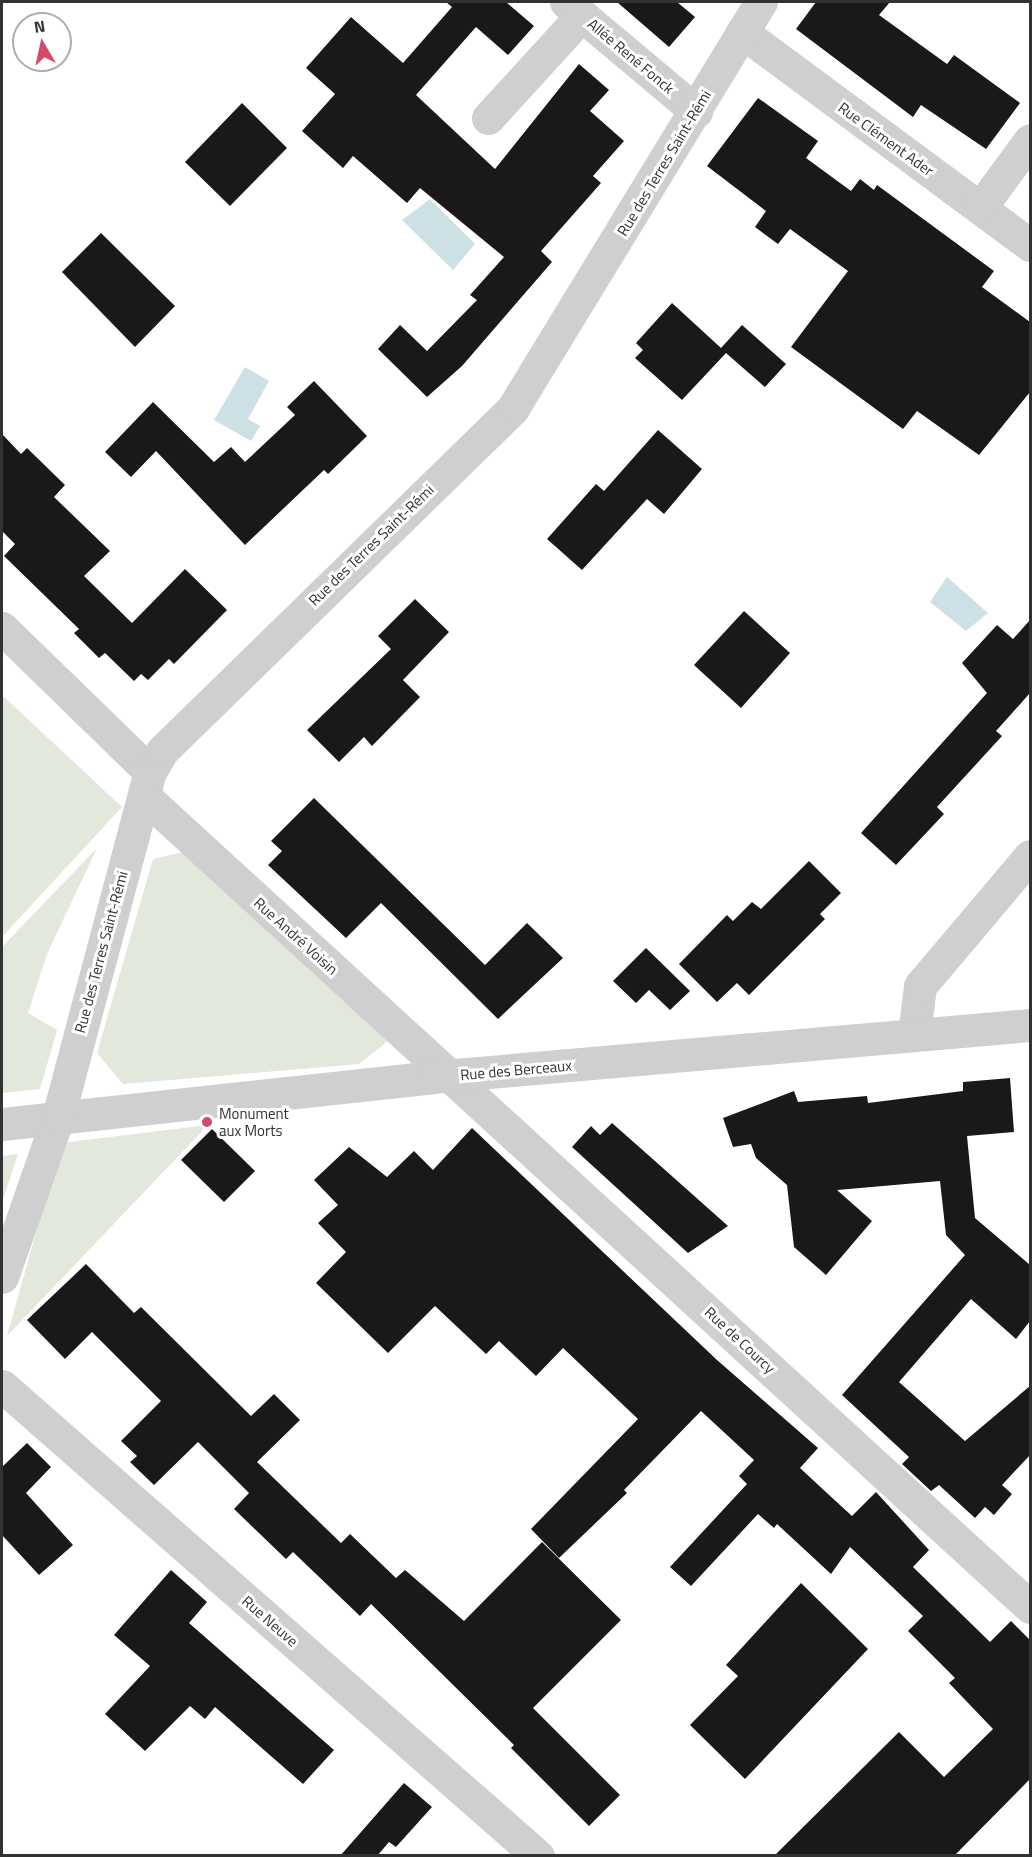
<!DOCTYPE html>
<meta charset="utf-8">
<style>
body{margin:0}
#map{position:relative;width:1032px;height:1857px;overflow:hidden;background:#fff;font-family:"Titillium Web",sans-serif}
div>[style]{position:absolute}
.green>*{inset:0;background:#e3e8dc}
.water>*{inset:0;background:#cce0e6}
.building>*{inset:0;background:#191919}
.street>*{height:33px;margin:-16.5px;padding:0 16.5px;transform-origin:16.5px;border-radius:16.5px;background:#cfcfcf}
.dots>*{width:16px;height:16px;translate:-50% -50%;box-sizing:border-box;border:3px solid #fff;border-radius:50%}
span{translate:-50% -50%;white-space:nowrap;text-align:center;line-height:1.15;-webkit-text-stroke:6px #fff;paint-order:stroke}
.street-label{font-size:15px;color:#323232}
.poi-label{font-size:15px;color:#323232}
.left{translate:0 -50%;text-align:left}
.frame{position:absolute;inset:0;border:3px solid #323232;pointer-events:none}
.north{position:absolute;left:12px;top:12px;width:60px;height:60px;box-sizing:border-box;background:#fff;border:2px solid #adadad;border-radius:50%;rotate:351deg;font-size:16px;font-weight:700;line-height:24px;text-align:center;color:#323232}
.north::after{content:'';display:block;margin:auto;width:21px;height:27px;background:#d24b6a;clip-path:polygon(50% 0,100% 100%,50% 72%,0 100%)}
</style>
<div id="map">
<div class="green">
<div style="clip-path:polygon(2px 695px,122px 807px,2px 937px)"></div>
<div style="clip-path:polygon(97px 848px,47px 954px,28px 1013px,57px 1030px,40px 1089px,2px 1093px,2px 947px)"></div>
<div style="clip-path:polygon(183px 852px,388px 1041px,359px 1064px,123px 1084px,97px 1053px,153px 859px)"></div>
<div style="clip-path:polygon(208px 1125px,7px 1336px,61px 1143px)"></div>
<div style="clip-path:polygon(18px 1154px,2px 1203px,2px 1156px)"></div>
</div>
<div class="water">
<div style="clip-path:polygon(430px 199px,475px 244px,453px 270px,402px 220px)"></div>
<div style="clip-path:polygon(245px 367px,269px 381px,248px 419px,260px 426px,251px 441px,214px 420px)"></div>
<div style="clip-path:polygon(947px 577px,988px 613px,966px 631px,930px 602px)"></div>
</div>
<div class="building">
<div style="clip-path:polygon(446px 2px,506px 2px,534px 26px,508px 55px,476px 27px,416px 95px,495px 169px,579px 64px,609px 90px,590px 111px,624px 141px,593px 176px,601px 183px,541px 251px,552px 262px,462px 366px,427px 397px,378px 349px,400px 325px,427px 351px,477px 300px,470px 295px,504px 257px,420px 188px,407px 203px,353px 156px,343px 168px,302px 131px,335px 94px,306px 68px,351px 17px,403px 63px,452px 7px)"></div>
<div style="clip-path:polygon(617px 2px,677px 2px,695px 17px,669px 47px)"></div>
<div style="clip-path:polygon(816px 2px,890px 2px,879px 15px,947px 64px,954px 55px,1020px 103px,986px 149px,921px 105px,913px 117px,796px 29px)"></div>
<div style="clip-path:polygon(758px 98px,818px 141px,806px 158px,851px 191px,860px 179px,874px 190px,877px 185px,994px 271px,982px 287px,1030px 322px,1030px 392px,979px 455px,917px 411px,903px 429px,791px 347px,848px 271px,790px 229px,778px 244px,755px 227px,766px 211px,707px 166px)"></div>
<div style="clip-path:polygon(242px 103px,287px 148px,230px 206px,185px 162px)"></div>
<div style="clip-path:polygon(101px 233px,175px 306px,135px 347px,62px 272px)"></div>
<div style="clip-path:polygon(672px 303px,721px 348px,742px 325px,786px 364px,765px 387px,726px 353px,682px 400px,635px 358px,643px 350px,636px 343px)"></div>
<div style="clip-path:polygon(314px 381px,367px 436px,328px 474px,324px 470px,245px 545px,156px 451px,131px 477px,105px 452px,153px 402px,214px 462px,231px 447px,245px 462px,295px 415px,287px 407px)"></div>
<div style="clip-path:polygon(658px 430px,702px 469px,664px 514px,647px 499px,582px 570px,547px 539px,596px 484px,604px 491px)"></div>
<div style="clip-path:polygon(2px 434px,21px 454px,27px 448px,65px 485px,54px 497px,110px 551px,84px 576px,132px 623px,185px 569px,227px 610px,174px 664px,169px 659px,148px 680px,141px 674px,134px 681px,105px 653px,99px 658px,74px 633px,79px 629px,4px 556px,15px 544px,2px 531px)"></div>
<div style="clip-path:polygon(415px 599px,449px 632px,403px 680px,420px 697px,372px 746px,364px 737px,339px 762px,307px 730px,391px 649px,378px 636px)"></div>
<div style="clip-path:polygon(744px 611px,790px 653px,741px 708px,694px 665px)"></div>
<div style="clip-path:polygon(1030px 620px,1030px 693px,996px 731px,1002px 736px,937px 807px,944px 814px,896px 865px,861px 833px,987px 693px,962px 663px,997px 625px,1013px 639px)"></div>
<div style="clip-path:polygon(314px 798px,485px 965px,527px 923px,563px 958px,498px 1019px,381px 903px,346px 938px,268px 865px,282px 851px,271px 841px)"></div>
<div style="clip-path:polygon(809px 861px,841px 893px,820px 914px,825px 919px,749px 995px,737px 983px,717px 1002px,679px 964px,727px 915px,733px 921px,752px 902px,761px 909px)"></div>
<div style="clip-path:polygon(646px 948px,690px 991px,670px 1010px,649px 990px,636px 1003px,613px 981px)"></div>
<div style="clip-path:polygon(1010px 1078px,1014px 1132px,967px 1136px,975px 1218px,1030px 1265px,1030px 1321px,1016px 1339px,971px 1299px,899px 1382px,965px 1441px,1030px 1386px,1030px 1455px,1002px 1485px,1012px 1494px,994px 1515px,985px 1507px,975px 1518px,939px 1485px,931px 1491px,902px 1464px,909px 1457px,842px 1395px,965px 1255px,946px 1235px,940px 1181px,837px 1190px,872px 1221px,826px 1275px,794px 1247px,787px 1185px,756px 1158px,751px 1144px,733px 1147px,723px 1118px,794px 1091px,798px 1102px,867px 1096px,868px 1103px,963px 1091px,963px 1082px)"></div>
<div style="clip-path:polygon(612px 1123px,655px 1161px,728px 1226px,688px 1253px,572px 1147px,591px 1126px,600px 1135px)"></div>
<div style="clip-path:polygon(472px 1128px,717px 1360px,818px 1448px,800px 1468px,828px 1494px,852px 1516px,876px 1492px,929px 1550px,913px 1567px,990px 1642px,1011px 1621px,1030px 1640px,1030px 1779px,954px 1856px,774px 1856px,899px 1732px,944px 1777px,993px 1729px,949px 1683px,955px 1678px,908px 1631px,923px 1616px,850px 1547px,831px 1574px,777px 1524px,774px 1528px,758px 1514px,691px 1586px,670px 1567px,747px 1484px,739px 1476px,754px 1460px,701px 1411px,624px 1490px,627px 1493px,559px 1558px,531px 1529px,638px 1419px,563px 1348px,536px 1376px,499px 1341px,486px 1354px,435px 1306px,388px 1353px,316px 1283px,346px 1252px,318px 1223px,338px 1205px,314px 1180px,349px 1147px,387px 1177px,414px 1151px,433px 1170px)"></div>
<div style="clip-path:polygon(212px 1129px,255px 1171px,224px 1202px,181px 1160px)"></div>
<div style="clip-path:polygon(86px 1264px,134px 1313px,141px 1307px,251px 1416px,274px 1394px,300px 1420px,257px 1462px,341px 1543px,350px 1534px,396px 1578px,405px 1570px,464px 1621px,542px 1542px,621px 1620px,533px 1708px,620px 1795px,589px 1826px,511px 1748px,514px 1745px,371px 1604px,360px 1616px,293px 1552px,286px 1559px,234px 1509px,249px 1493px,198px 1442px,154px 1485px,130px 1462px,137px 1456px,121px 1441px,161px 1401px,92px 1332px,65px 1359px,27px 1320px)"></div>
<div style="clip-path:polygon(27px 1443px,51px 1467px,26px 1493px,73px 1545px,39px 1575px,2px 1535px,2px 1467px)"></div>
<div style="clip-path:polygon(171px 1570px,207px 1602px,189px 1623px,334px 1750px,303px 1784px,215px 1707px,205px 1719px,190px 1706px,145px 1751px,105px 1714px,150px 1666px,114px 1635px)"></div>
<div style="clip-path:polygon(801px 1583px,868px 1649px,745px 1779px,690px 1725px,738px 1676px,726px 1665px)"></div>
<div style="clip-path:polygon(404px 1783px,432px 1807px,396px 1847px,389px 1842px,377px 1856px,340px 1856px)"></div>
</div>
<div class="street">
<div style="left:566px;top:2px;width:170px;rotate:40deg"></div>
<div style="left:742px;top:32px;width:358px;rotate:36.5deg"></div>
<div style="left:488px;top:118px;width:139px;rotate:-47.6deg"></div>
<div style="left:980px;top:208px;width:84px;rotate:-53.7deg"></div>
<div style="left:2px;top:628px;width:206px;rotate:44.2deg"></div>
<div style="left:144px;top:796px;width:1201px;rotate:42.47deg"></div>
<div style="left:914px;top:1035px;width:49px;rotate:-83deg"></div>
<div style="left:920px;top:986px;width:170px;rotate:-49.8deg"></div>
<div style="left:2px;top:1124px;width:433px;rotate:-6.2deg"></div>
<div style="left:432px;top:1077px;width:600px;rotate:-4.97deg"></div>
<div style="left:2px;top:1277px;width:170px;rotate:-70.7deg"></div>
<div style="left:58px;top:1117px;width:357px;rotate:-75.1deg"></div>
<div style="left:150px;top:772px;width:24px;rotate:-60deg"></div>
<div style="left:162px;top:751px;width:491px;rotate:-44.3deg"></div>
<div style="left:513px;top:408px;width:476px;rotate:-58.6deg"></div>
<div style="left:2px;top:1386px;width:713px;rotate:41.25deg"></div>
</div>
<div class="dots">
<div style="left:207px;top:1122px;background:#d24b6a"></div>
</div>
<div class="street-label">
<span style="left:631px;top:56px;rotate:40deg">Allée René Fonck</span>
<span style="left:886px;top:139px;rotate:36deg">Rue Clément Ader</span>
<span style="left:664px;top:163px;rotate:-59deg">Rue des Terres Saint-Rémi</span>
<span style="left:371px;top:545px;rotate:-44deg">Rue des Terres Saint-Rémi</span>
<span style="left:296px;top:936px;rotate:42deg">Rue André Voisin</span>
<span style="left:101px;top:952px;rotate:-75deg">Rue des Terres Saint-Rémi</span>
<span style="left:516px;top:1070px;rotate:-5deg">Rue des Berceaux</span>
<span style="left:740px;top:1340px;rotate:43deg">Rue de Courcy</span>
<span style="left:270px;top:1621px;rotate:41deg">Rue Neuve</span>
</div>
<div class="poi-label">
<span class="left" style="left:219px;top:1122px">Monument<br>aux Morts</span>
</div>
<div class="frame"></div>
<div class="north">N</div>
</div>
